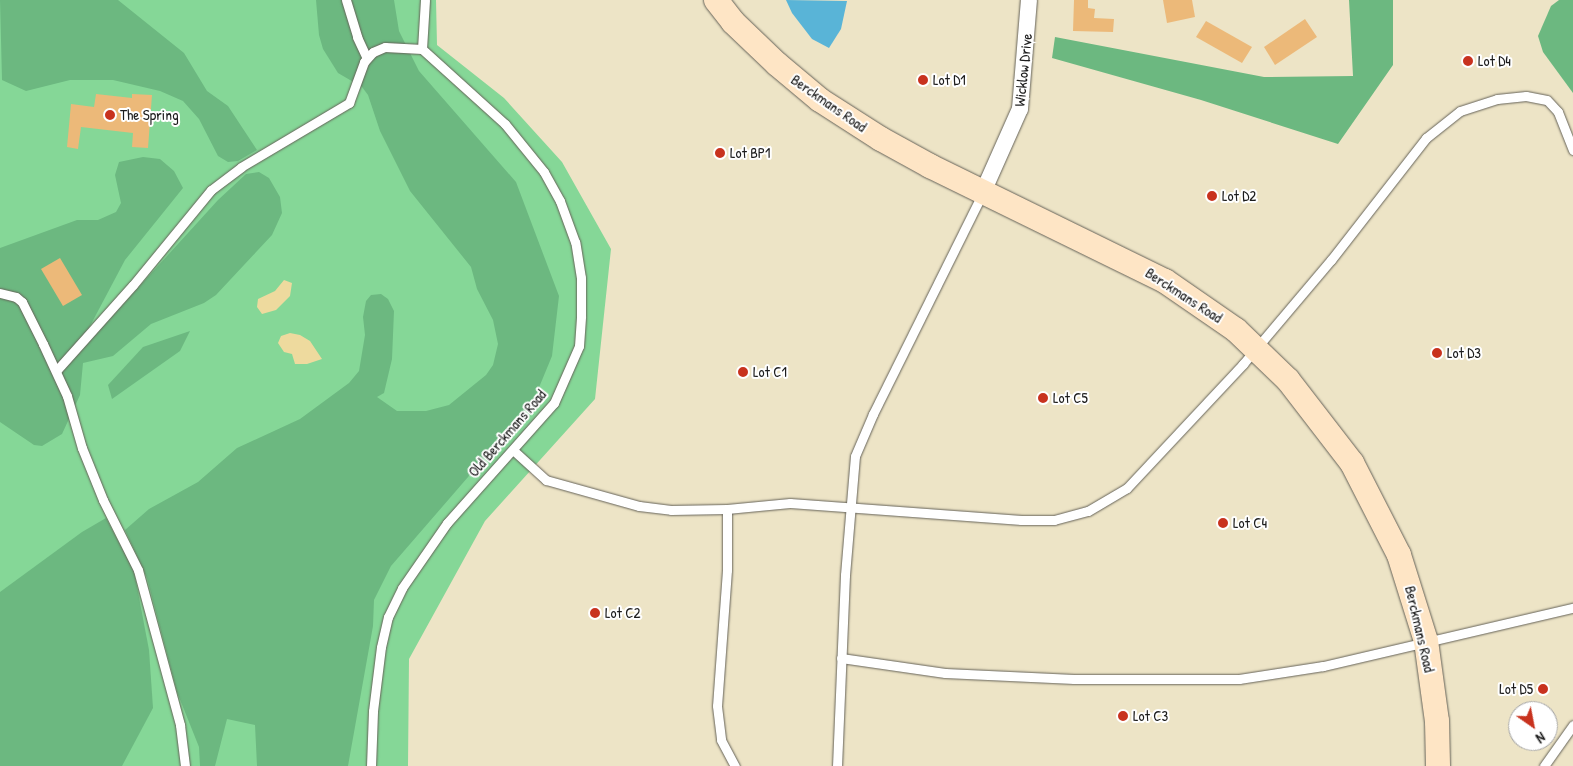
<!DOCTYPE html>
<style>
body{margin:0}
#map{position:relative;width:1573px;height:766px;overflow:hidden;background:#ede4c6;font-family:"Patrick Hand",sans-serif}
div>[style]{position:absolute}
.green>*{inset:0;background:#85d797}
.forest>*{inset:0;background:#6cb880}
.sand>*{inset:0;background:#eeda9e}
.water>*{inset:0;background:#59b4d7}
.building>*{inset:0;background:#ecb979}
.roads{filter:drop-shadow(0 0 1px #656258) drop-shadow(0 0 1px #656258)}
.lane>*{height:9px;margin:-4.5px;padding:0 4.5px;transform-origin:4.5px;border-radius:4.5px;background:#fff}
.street>*{height:16px;margin:-8px;padding:0 8px;transform-origin:8px;border-radius:8px;background:#fff}
.secondary>*{height:24px;margin:-12px;padding:0 12px;transform-origin:12px;border-radius:12px;background:#fee5c5}
.dots>*{width:14px;height:14px;translate:-50% -50%;box-sizing:border-box;border:2px solid #fff;border-radius:50%}
span{translate:-50% -50%;white-space:nowrap;text-align:center;line-height:1.15;-webkit-text-stroke:4px #fff;paint-order:stroke}
.poi-label{font-size:15px;color:#1c1c1c}
.left{translate:0 -50%;text-align:left}
.right{translate:-100% -50%;text-align:right}
.street-label{font-size:15px;color:#1c1c1c}
.north{position:absolute;left:1508px;top:701px;width:50px;height:50px;box-sizing:border-box;background:#fff;border:1px solid #a4a4a4;border-radius:50%;rotate:147deg;font-size:14px;font-weight:700;line-height:20px;text-align:center;color:#1c1c1c}
.north::after{content:'';display:block;margin:auto;width:18px;height:22px;background:#c8321e;clip-path:polygon(50% 0,100% 100%,50% 72%,0 100%)}
</style>
<div id="map">
<div class="green">
<div style="clip-path:polygon(0 0,436px 0,437px 45px,504px 98px,562px 162px,611px 249px,595px 399px,485px 521px,409px 659px,408px 766px,0 766px)"></div>
</div>
<div class="forest">
<div style="clip-path:polygon(0 0,118px 0,184px 53px,207px 91px,228px 106px,257px 150px,238px 161px,228px 162px,218px 156px,199px 119px,183px 101px,160px 91px,113px 80px,70px 80px,26px 91px,2px 80px)"></div>
<div style="clip-path:polygon(316px 0,394px 0,399px 31px,419px 71px,516px 182px,559px 296px,552px 356px,533px 402px,391px 566px,374px 600px,373px 626px,348px 766px,257px 766px,255px 725px,227px 719px,215px 766px,200px 766px,199px 747px,177px 692px,147px 578px,125px 530px,149px 509px,198px 482px,237px 448px,300px 419px,349px 383px,359px 371px,365px 335px,363px 317px,366px 301px,371px 295px,381px 294px,388px 299px,394px 311px,392px 359px,384px 393px,377px 397px,397px 411px,426px 411px,449px 405px,486px 375px,493px 365px,498px 344px,493px 320px,477px 289px,471px 267px,410px 191px,380px 131px,368px 95px,362px 87px,338px 73px,323px 49px,319px 35px)"></div>
<div style="clip-path:polygon(1349px 0,1393px 0,1393px 65px,1338px 144px,1201px 100px,1052px 58px,1055px 37px,1264px 77px,1353px 76px)"></div>
<div style="clip-path:polygon(1559px 0,1573px 0,1573px 93px,1543px 52px,1538px 36px,1551px 6px)"></div>
<div style="clip-path:polygon(143px 157px,160px 159px,174px 171px,183px 188px,125px 260px,89px 328px,86px 345px,218px 200px,246px 174px,259px 172px,269px 178px,280px 197px,282px 213px,272px 235px,216px 295px,204px 303px,151px 324px,113px 356px,83px 363px,80px 395px,62px 434px,42px 446px,34px 445px,0 422px,0 248px,77px 220px,98px 220px,116px 212px,121px 203px,115px 175px,119px 162px)"></div>
<div style="clip-path:polygon(190px 331px,180px 351px,112px 399px,108px 385px,143px 347px)"></div>
<div style="clip-path:polygon(106px 518px,134px 571px,149px 650px,153px 708px,122px 766px,0 766px,0 592px,82px 532px)"></div>
</div>
<div class="sand">
<div style="clip-path:polygon(284px 280px,292px 283px,290px 296px,276px 310px,262px 314px,257px 307px,258px 299px,275px 291px)"></div>
<div style="clip-path:polygon(290px 333px,300px 335px,310px 341px,322px 359px,307px 364px,295px 364px,292px 354px,284px 352px,278px 343px,281px 336px)"></div>
</div>
<div class="water">
<div style="clip-path:polygon(786px 0,847px 1px,841px 29px,829px 48px,812px 39px,792px 13px)"></div>
</div>
<div class="building">
<div style="clip-path:polygon(1074px 0,1088px 0,1088px 8px,1095px 9px,1094px 18px,1114px 19px,1113px 32px,1073px 31px)"></div>
<div style="clip-path:polygon(1163px 0,1192px 0,1195px 17px,1167px 23px)"></div>
<div style="clip-path:polygon(1305px 19px,1317px 37px,1275px 65px,1264px 47px)"></div>
<div style="clip-path:polygon(1206px 21px,1252px 47px,1242px 63px,1196px 37px)"></div>
<div style="clip-path:polygon(96px 94px,132px 98px,132px 94px,152px 95px,148px 148px,132px 147px,133px 133px,81px 127px,78px 149px,67px 147px,71px 104px,94px 107px)"></div>
<div style="clip-path:polygon(60px 258px,82px 295px,63px 306px,41px 269px)"></div>
</div>
<div class="roads">
<div class="lane">
<div style="left:346px;top:0;width:39px;rotate:73deg"></div>
<div style="left:357px;top:37px;width:23px;rotate:65deg"></div>
<div style="left:0;top:293px;width:16px;rotate:14deg"></div>
<div style="left:16px;top:297px;width:8px;rotate:40deg"></div>
<div style="left:22px;top:302px;width:47px;rotate:63.4deg"></div>
<div style="left:43px;top:344px;width:57px;rotate:65.2deg"></div>
<div style="left:67px;top:396px;width:54px;rotate:73.9deg"></div>
<div style="left:82px;top:448px;width:56px;rotate:68deg"></div>
<div style="left:103px;top:500px;width:78px;rotate:63.4deg"></div>
<div style="left:138px;top:570px;width:161px;rotate:74.8deg"></div>
<div style="left:180px;top:725px;width:41px;rotate:83deg"></div>
<div style="left:56px;top:371px;width:115px;rotate:-48.2deg"></div>
<div style="left:133px;top:285px;width:123px;rotate:-50.6deg"></div>
<div style="left:211px;top:190px;width:38px;rotate:-37deg"></div>
<div style="left:241px;top:167px;width:126px;rotate:-30.7deg"></div>
<div style="left:349px;top:103px;width:44px;rotate:-69.9deg"></div>
<div style="left:364px;top:62px;width:13px;rotate:-48deg"></div>
<div style="left:373px;top:52px;width:13px;rotate:-23deg"></div>
<div style="left:385px;top:47px;width:37px;rotate:3deg"></div>
<div style="left:513px;top:450px;width:45px;rotate:42.3deg"></div>
<div style="left:546px;top:480px;width:97px;rotate:15.6deg"></div>
<div style="left:639px;top:506px;width:32px;rotate:7deg"></div>
<div style="left:671px;top:510px;width:56px;rotate:-1deg"></div>
<div style="left:727px;top:509px;width:63px;rotate:-5.4deg"></div>
<div style="left:790px;top:503px;width:232px;rotate:4.2deg"></div>
<div style="left:1021px;top:520px;width:33px"></div>
<div style="left:1054px;top:520px;width:35px;rotate:-15deg"></div>
<div style="left:1088px;top:511px;width:45px;rotate:-30.5deg"></div>
<div style="left:1127px;top:488px;width:170px;rotate:-46.9deg"></div>
<div style="left:1243px;top:364px;width:136px;rotate:-49.8deg"></div>
<div style="left:1331px;top:260px;width:155px;rotate:-52.1deg"></div>
<div style="left:1426px;top:138px;width:43px;rotate:-38.5deg"></div>
<div style="left:1460px;top:111px;width:39px;rotate:-18deg"></div>
<div style="left:1497px;top:99px;width:29px;rotate:-6deg"></div>
<div style="left:1526px;top:96px;width:21px;rotate:11deg"></div>
<div style="left:1547px;top:100px;width:16px;rotate:47deg"></div>
<div style="left:1558px;top:112px;width:41px;rotate:68.5deg"></div>
<div style="left:727px;top:509px;width:61px;rotate:90deg"></div>
<div style="left:727px;top:570px;width:136px;rotate:94.2deg"></div>
<div style="left:717px;top:706px;width:34px;rotate:83deg"></div>
<div style="left:721px;top:740px;width:30px;rotate:62deg"></div>
<div style="left:841px;top:658px;width:105px;rotate:8.2deg"></div>
<div style="left:945px;top:673px;width:129px;rotate:2.7deg"></div>
<div style="left:1074px;top:679px;width:165px"></div>
<div style="left:1239px;top:679px;width:85px;rotate:-8.8deg"></div>
<div style="left:1323px;top:666px;width:257px;rotate:-13.1deg"></div>
<div style="left:371px;top:766px;width:55px;rotate:-87.9deg"></div>
<div style="left:373px;top:711px;width:64px;rotate:-82.9deg"></div>
<div style="left:381px;top:647px;width:31px;rotate:-77deg"></div>
<div style="left:388px;top:617px;width:32px;rotate:-64deg"></div>
<div style="left:402px;top:588px;width:79px;rotate:-55.3deg"></div>
<div style="left:447px;top:523px;width:161px;rotate:-48.3deg"></div>
<div style="left:554px;top:403px;width:62px;rotate:-66.3deg"></div>
<div style="left:579px;top:346px;width:30px;rotate:-86deg"></div>
<div style="left:581px;top:316px;width:38px;rotate:-90deg"></div>
<div style="left:581px;top:278px;width:36px;rotate:-99deg"></div>
<div style="left:575px;top:242px;width:44px;rotate:-110.1deg"></div>
<div style="left:560px;top:201px;width:33px;rotate:-119deg"></div>
<div style="left:544px;top:172px;width:62px;rotate:-129.1deg"></div>
<div style="left:505px;top:124px;width:112px;rotate:-137.9deg"></div>
<div style="left:422px;top:49px;width:49px;rotate:-86.5deg"></div>
<div style="left:837px;top:766px;width:191px;rotate:-87.6deg"></div>
<div style="left:845px;top:575px;width:119px;rotate:-85.2deg"></div>
<div style="left:855px;top:456px;width:46px;rotate:-66.8deg"></div>
<div style="left:873px;top:414px;width:248px;rotate:-63.6deg"></div>
<div style="left:1544px;top:766px;width:50px;rotate:-54.7deg"></div>
</div>
<div class="street">
<div style="left:983px;top:192px;width:91px;rotate:-66deg"></div>
<div style="left:1020px;top:109px;width:109px;rotate:-85.3deg"></div>
</div>
<div class="secondary">
<div style="left:716px;top:0;width:28px;rotate:52deg"></div>
<div style="left:733px;top:22px;width:61px;rotate:43.7deg"></div>
<div style="left:777px;top:64px;width:56px;rotate:39.9deg"></div>
<div style="left:820px;top:100px;width:72px;rotate:32.6deg"></div>
<div style="left:881px;top:139px;width:56px;rotate:28.9deg"></div>
<div style="left:930px;top:166px;width:262px;rotate:26.1deg"></div>
<div style="left:1165px;top:281px;width:86px;rotate:34.6deg"></div>
<div style="left:1236px;top:330px;width:72px;rotate:43.9deg"></div>
<div style="left:1288px;top:380px;width:105px;rotate:52.4deg"></div>
<div style="left:1352px;top:463px;width:103px;rotate:62.9deg"></div>
<div style="left:1399px;top:555px;width:90px;rotate:72.6deg"></div>
<div style="left:1426px;top:641px;width:81px;rotate:82.2deg"></div>
<div style="left:1437px;top:721px;width:45px;rotate:88.7deg"></div>
</div>
</div>
<div class="dots">
<div style="left:1468px;top:61px;background:#c8321e"></div>
<div style="left:923px;top:80px;background:#c8321e"></div>
<div style="left:110px;top:115px;background:#c8321e"></div>
<div style="left:720px;top:153px;background:#c8321e"></div>
<div style="left:1212px;top:196px;background:#c8321e"></div>
<div style="left:1437px;top:353px;background:#c8321e"></div>
<div style="left:743px;top:372px;background:#c8321e"></div>
<div style="left:1043px;top:398px;background:#c8321e"></div>
<div style="left:1223px;top:523px;background:#c8321e"></div>
<div style="left:595px;top:613px;background:#c8321e"></div>
<div style="left:1543px;top:689px;background:#c8321e"></div>
<div style="left:1123px;top:716px;background:#c8321e"></div>
</div>
<div class="poi-label">
<span class="left" style="left:1478px;top:61px">Lot D4</span>
<span class="left" style="left:933px;top:80px">Lot D1</span>
<span class="left" style="left:120px;top:115px">The Spring</span>
<span class="left" style="left:730px;top:153px">Lot BP1</span>
<span class="left" style="left:1222px;top:196px">Lot D2</span>
<span class="left" style="left:1447px;top:353px">Lot D3</span>
<span class="left" style="left:753px;top:372px">Lot C1</span>
<span class="left" style="left:1053px;top:398px">Lot C5</span>
<span class="left" style="left:1233px;top:523px">Lot C4</span>
<span class="left" style="left:605px;top:613px">Lot C2</span>
<span class="right" style="left:1533px;top:689px">Lot D5</span>
<span class="left" style="left:1133px;top:716px">Lot C3</span>
</div>
<div class="street-label">
<span style="left:1023px;top:70px;rotate:-84deg">Wicklow Drive</span>
<span style="left:829px;top:103px;rotate:35deg">Berckmans Road</span>
<span style="left:1184px;top:295px;rotate:33deg">Berckmans Road</span>
<span style="left:507px;top:433px;rotate:-49deg">Old Berckmans Road</span>
<span style="left:1420px;top:629px;rotate:77deg">Berckmans Road</span>
</div>
<div class="north">N</div>
</div>
